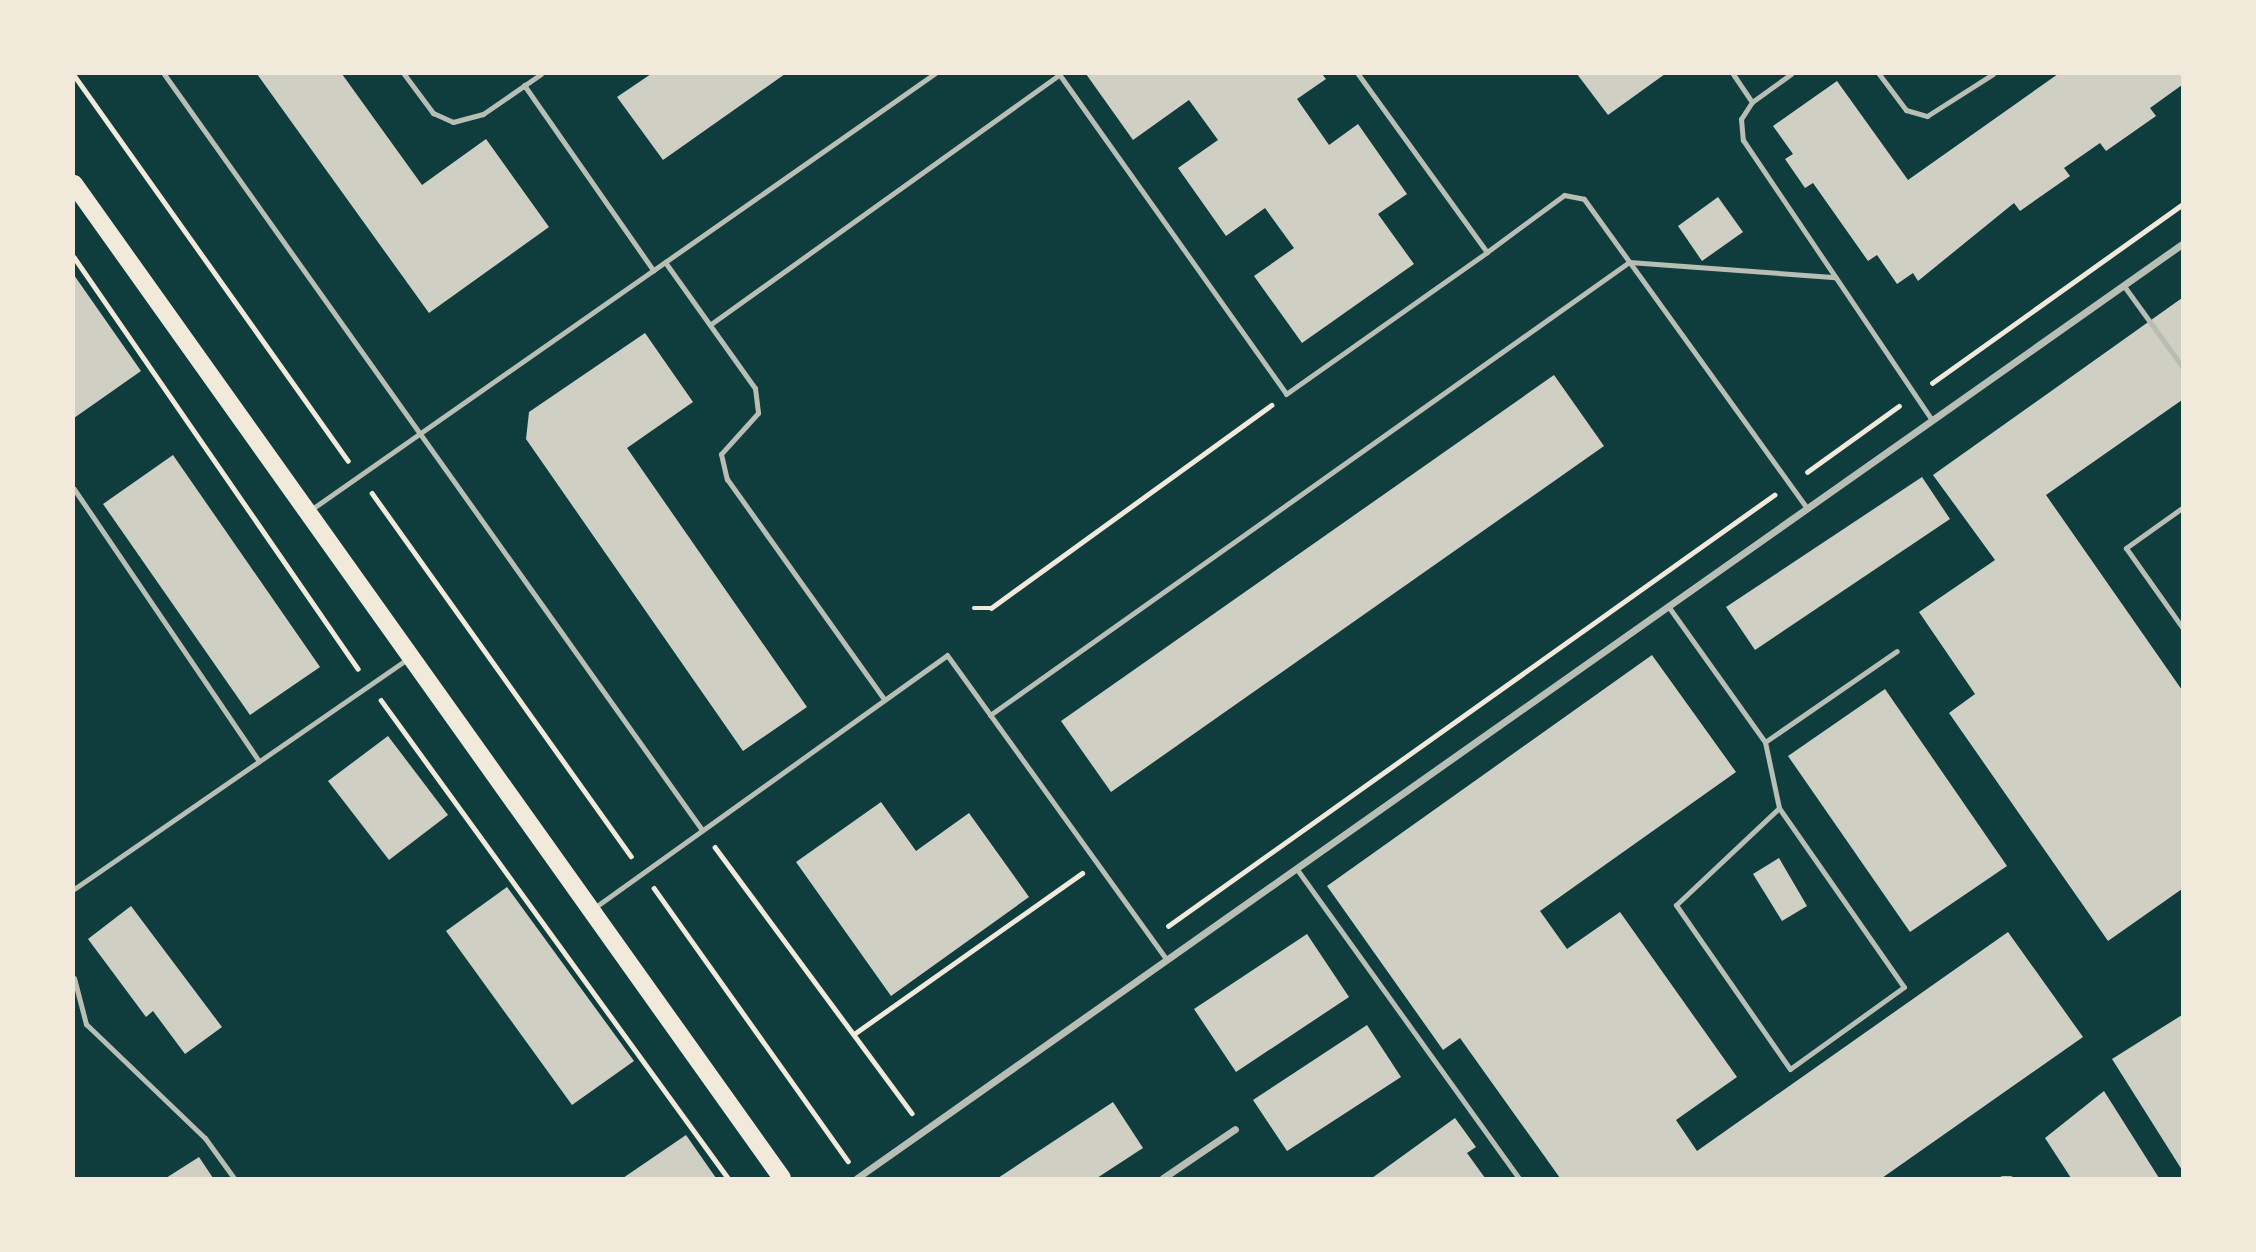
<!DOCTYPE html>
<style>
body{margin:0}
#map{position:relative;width:2256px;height:1252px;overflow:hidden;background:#0f3d3e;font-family:Barlow,sans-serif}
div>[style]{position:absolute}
.building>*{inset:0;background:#cfcfc3}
.path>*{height:4.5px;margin:-2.25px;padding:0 2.25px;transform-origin:2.25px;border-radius:2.25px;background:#f1e9da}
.service>*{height:5px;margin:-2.5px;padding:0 2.5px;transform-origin:2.5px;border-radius:2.5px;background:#b8beb3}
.minor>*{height:7px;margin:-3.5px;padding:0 3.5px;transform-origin:3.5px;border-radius:3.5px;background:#b8beb3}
.primary>*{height:18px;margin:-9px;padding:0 9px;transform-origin:9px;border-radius:9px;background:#f1e9da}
span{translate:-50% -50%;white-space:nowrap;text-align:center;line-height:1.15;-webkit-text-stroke:7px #f1e9da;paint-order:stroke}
.frame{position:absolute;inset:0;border:75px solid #f1e9da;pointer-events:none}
</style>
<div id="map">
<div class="building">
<div style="clip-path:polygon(257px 74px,342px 74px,422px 185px,486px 139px,549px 227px,429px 313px)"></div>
<div style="clip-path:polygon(651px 74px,785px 74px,663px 160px,617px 97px)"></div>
<div style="clip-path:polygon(1086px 74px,1322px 74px,1326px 79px,1297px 99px,1329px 145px,1358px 124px,1407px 194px,1378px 214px,1414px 264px,1302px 343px,1254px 276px,1294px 248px,1265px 208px,1226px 236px,1178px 168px,1218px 140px,1189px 100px,1133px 140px)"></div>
<div style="clip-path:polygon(1577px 74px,1665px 74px,1608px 115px)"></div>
<div style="clip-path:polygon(2058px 74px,2182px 74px,2182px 85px,2150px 108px,2156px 116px,2106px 151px,2100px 143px,2064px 168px,2070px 176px,2020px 211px,2014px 203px,1918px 281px,1913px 273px,1897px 284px,1877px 255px,1868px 261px,1813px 183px,1805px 188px,1785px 159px,1793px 154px,1773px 126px,1837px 81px,1908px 180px)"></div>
<div style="clip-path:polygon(1718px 197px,1743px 232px,1702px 261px,1678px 226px)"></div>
<div style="clip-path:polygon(74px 275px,141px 371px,74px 418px)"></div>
<div style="clip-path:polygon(2182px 298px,2182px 400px,2046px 495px,2182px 690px,2182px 889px,2108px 941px,1949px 713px,1975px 694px,1919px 612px,1995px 560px,1933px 475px)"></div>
<div style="clip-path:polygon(645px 333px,693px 402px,627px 448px,807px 707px,743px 751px,526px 439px,529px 412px)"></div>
<div style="clip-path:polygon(1554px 375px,1604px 446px,1111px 792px,1061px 721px)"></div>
<div style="clip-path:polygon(173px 455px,320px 667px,250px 715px,103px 504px)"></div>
<div style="clip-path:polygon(1922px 477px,1950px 519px,1755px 650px,1726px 607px)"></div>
<div style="clip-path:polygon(1652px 655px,1736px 772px,1540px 911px,1567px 949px,1620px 912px,1737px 1077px,1676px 1120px,1697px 1151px,2008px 932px,2083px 1037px,1882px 1178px,1560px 1178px,1460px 1038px,1443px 1050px,1327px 886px)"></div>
<div style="clip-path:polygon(1885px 689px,2007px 866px,1910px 932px,1788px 756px)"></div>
<div style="clip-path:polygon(388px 736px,448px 815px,389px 860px,328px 781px)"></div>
<div style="clip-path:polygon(881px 802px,916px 851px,969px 813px,1029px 897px,891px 996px,796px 862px)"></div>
<div style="clip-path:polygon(1779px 858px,1807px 906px,1782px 921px,1753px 874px)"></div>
<div style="clip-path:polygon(507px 887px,634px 1061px,572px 1105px,446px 931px)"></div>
<div style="clip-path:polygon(131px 906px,222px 1027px,185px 1054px,153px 1011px,146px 1017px,88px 939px)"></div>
<div style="clip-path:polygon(1307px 934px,1349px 997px,1236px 1072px,1194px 1009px)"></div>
<div style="clip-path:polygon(2182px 1015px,2182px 1170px,2112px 1059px)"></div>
<div style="clip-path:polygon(1367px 1025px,1401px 1077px,1287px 1151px,1253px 1100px)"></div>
<div style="clip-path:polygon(2104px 1091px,2159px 1178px,2071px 1178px,2045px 1138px)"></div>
<div style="clip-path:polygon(1113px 1102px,1143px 1148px,1097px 1178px,998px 1178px)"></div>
<div style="clip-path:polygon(1455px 1118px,1476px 1147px,1467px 1153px,1485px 1178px,1372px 1178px)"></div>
<div style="clip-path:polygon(686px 1135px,716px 1178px,623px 1178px)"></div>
<div style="clip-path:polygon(199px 1157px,213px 1178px,166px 1178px)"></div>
</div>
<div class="path">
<div style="left:74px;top:75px;width:473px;rotate:54.6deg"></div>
<div style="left:74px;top:257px;width:500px;rotate:55.4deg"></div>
<div style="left:1932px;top:383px;width:307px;rotate:-35.5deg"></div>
<div style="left:1807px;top:472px;width:113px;rotate:-35.7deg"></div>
<div style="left:372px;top:493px;width:446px;rotate:54.5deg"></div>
<div style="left:974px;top:608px;width:17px"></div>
<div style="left:991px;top:608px;width:346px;rotate:-35.9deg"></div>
<div style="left:381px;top:700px;width:591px;rotate:54.02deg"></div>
<div style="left:715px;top:847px;width:331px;rotate:53.5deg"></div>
<div style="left:654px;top:888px;width:335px;rotate:54.6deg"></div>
<div style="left:1168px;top:926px;width:744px;rotate:-35.42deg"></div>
<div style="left:854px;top:1034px;width:279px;rotate:-35.2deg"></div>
</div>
<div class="service">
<div style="left:164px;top:74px;width:928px;rotate:54.56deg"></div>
<div style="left:404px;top:74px;width:49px;rotate:53.4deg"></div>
<div style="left:433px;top:113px;width:22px;rotate:24deg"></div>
<div style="left:453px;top:122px;width:31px;rotate:-15deg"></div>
<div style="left:483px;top:114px;width:70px;rotate:-34.6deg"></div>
<div style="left:1059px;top:74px;width:392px;rotate:54.6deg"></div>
<div style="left:1286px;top:394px;width:246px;rotate:-35.2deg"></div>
<div style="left:1358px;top:74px;width:220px;rotate:54.1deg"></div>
<div style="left:1487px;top:252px;width:96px;rotate:-36.5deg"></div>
<div style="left:1564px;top:195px;width:20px;rotate:11deg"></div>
<div style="left:1584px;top:199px;width:381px;rotate:54.2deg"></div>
<div style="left:1733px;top:74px;width:34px;rotate:56deg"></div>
<div style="left:1791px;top:74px;width:48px;rotate:144.3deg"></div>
<div style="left:1752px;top:102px;width:20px;rotate:123deg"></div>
<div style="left:1741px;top:119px;width:21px;rotate:85deg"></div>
<div style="left:1743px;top:140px;width:338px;rotate:56deg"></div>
<div style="left:1879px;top:74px;width:45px;rotate:53.1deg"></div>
<div style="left:1906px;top:110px;width:22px;rotate:16deg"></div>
<div style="left:1927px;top:116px;width:78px;rotate:-32.5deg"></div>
<div style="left:524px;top:85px;width:226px;rotate:55.1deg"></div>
<div style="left:665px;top:262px;width:155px;rotate:54.5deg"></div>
<div style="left:755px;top:388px;width:25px;rotate:83deg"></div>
<div style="left:758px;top:413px;width:55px;rotate:132.1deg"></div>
<div style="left:721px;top:454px;width:26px;rotate:77deg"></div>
<div style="left:727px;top:479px;width:270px;rotate:54.5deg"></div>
<div style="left:2124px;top:286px;width:99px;rotate:54.1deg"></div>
<div style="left:711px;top:324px;width:429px;rotate:-35.6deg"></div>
<div style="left:74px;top:489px;width:329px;rotate:55.8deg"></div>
<div style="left:2182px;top:508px;width:69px;rotate:144.5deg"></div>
<div style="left:2126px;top:548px;width:97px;rotate:54.7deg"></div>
<div style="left:309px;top:511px;width:763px;rotate:-34.96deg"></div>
<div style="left:1668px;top:606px;width:167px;rotate:54.5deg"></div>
<div style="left:1765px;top:742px;width:67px;rotate:78deg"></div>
<div style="left:1779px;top:808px;width:218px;rotate:55.1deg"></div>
<div style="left:1904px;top:987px;width:140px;rotate:144.3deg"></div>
<div style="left:1790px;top:1069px;width:200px;rotate:-124.8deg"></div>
<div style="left:1676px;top:905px;width:141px;rotate:-43.3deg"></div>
<div style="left:990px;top:715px;width:783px;rotate:-35.33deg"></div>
<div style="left:1629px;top:262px;width:207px;rotate:4.2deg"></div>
<div style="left:1765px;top:742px;width:160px;rotate:-34.6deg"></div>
<div style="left:1296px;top:868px;width:382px;rotate:54.3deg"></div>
<div style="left:74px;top:889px;width:405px;rotate:-34.6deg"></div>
<div style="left:594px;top:908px;width:434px;rotate:-35.6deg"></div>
<div style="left:947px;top:655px;width:376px;rotate:54.2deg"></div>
<div style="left:74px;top:978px;width:48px;rotate:75.4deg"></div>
<div style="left:86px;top:1024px;width:165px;rotate:43.8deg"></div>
<div style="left:205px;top:1138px;width:49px;rotate:54.1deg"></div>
<div style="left:2002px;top:1178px;width:8px"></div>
</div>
<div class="minor">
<div style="left:857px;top:1178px;width:1621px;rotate:-35.18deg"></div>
<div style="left:1163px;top:1178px;width:87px;rotate:-34.2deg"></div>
</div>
<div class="primary">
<div style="left:74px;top:184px;width:1220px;rotate:54.54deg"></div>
</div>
<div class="frame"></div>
</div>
